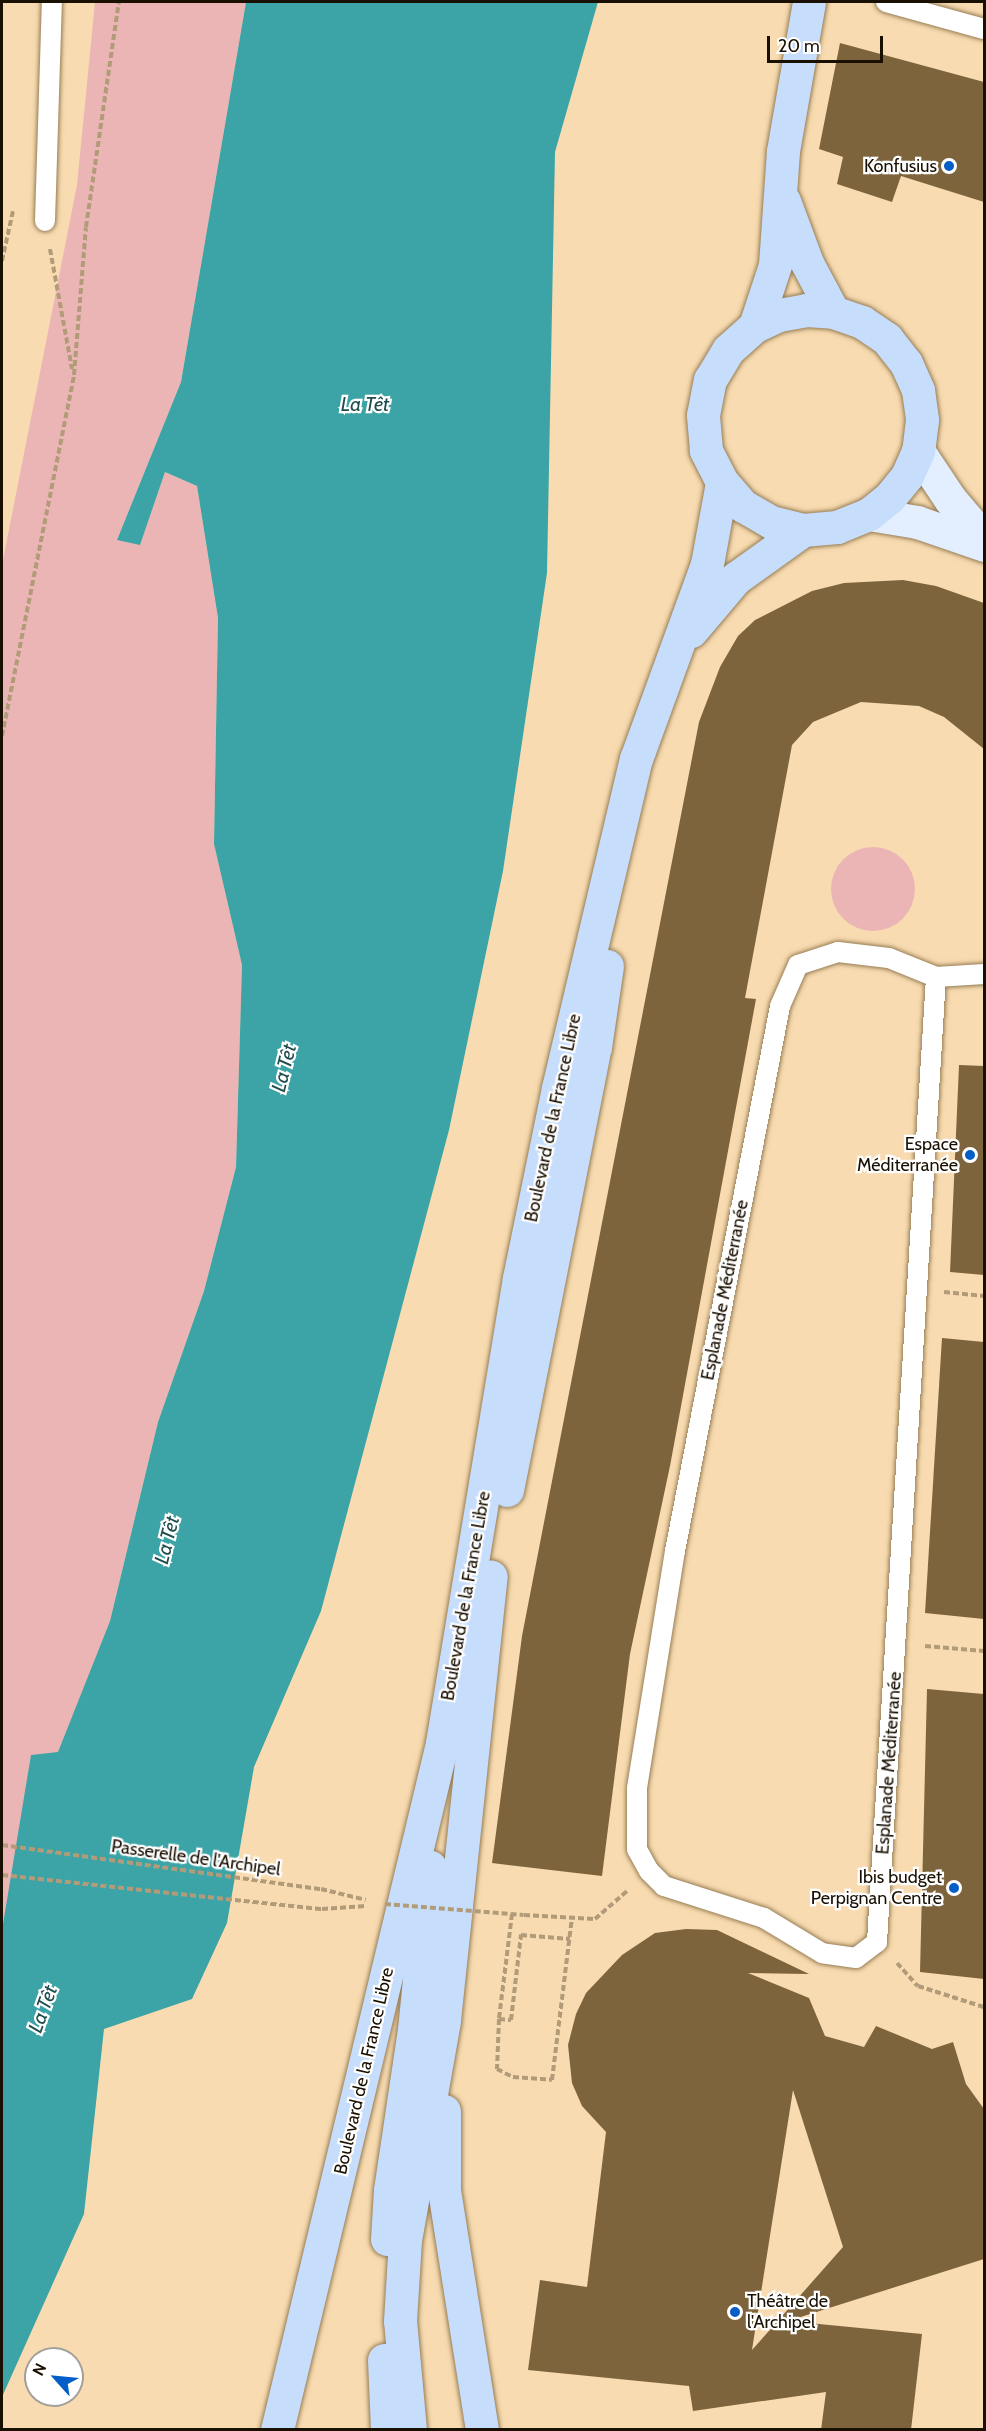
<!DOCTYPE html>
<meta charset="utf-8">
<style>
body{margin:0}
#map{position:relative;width:986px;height:2431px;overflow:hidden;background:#f8dbb0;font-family:Cabin,sans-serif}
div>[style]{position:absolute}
.green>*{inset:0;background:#ebb5b6}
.round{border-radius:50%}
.water>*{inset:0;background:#3ca4a6}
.building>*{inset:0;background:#7e643d}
.path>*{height:4px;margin-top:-2px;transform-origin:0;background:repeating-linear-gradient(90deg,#b29b79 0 6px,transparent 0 9px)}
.roads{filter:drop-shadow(0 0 2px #977d55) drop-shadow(0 0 2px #977d55)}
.lane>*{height:20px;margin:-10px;padding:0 10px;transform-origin:10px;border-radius:10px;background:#fff}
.secondary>*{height:33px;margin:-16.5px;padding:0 16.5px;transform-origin:16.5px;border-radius:16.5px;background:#e3eefe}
.primary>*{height:33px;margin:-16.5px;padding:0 16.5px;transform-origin:16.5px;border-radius:16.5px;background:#c7ddfc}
.path-bridge>*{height:4px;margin-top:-2px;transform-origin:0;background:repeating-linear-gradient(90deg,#b29b79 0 6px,transparent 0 9px)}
.dots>*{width:16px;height:16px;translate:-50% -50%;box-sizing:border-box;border:3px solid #fff;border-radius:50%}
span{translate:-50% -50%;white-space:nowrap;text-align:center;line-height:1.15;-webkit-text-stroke:4.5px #fff;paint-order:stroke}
.poi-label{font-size:18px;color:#1a1002}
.right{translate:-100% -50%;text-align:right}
.left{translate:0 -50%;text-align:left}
.street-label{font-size:18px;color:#1a1002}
.water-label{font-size:20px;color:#204d4e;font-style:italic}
.frame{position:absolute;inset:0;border:3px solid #1a1002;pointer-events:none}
.north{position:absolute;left:24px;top:2347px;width:60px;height:60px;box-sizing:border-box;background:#fff;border:2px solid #a39f9a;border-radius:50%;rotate:297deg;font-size:16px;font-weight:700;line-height:24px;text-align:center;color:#1a1002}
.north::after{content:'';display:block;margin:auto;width:21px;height:27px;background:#045ec7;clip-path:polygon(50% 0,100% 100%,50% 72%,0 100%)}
.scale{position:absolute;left:767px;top:36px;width:116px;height:27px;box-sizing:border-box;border:3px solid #1a1002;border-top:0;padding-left:8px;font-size:18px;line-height:21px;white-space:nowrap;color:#1a1002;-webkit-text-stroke:4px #fff;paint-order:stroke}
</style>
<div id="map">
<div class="green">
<div style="clip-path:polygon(95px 2px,246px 2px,181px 382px,117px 540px,140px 544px,165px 472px,197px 486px,218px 618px,214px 844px,242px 965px,236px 1167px,204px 1291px,158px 1422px,110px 1621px,58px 1753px,2px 1930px,2px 565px,77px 185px)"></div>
<div class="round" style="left:831px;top:847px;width:84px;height:84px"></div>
</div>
<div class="water">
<div style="clip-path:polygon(246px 2px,598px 2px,555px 152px,547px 573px,503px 871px,449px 1130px,321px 1611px,254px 1767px,227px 1923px,192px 1999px,104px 2029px,84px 2214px,2px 2397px,2px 1930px,31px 1755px,58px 1752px,110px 1621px,158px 1422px,204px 1291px,236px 1167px,242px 965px,214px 844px,218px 618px,197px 486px,165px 472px,140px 545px,117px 540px,181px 382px)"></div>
</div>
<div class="building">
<div style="clip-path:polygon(840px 43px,984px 82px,984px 202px,901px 176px,892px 202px,837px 184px,843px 157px,819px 149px)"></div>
<div style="clip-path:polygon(903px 580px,936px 586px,984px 603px,984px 749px,944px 717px,919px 706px,861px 702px,813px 722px,792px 745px,745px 998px,756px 999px,670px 1466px,630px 1654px,602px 1876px,492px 1863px,522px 1636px,699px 722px,720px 667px,738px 636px,755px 620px,812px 591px,844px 583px)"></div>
<div style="clip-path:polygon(959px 1065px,984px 1066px,984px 1275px,950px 1272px)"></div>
<div style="clip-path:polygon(942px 1338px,984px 1342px,984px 1619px,925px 1613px)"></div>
<div style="clip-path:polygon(927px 1689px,984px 1694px,984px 1979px,920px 1972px)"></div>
<div style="clip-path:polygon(evenodd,686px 1929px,717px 1930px,809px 1974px,748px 1973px,809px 1998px,825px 2036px,864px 2047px,876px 2026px,932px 2049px,953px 2042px,966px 2084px,984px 2109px,984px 2259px,788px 2321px,922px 2334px,911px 2430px,821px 2430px,826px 2392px,693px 2411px,689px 2386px,528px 2370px,540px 2280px,587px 2287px,606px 2132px,582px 2106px,572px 2083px,568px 2045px,576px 2014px,586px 1993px,622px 1955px,655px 1933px,686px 1929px,793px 2090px,843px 2247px,752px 2350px,757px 2318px,793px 2090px)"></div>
</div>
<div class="path">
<div style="left:50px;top:249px;width:122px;rotate:79.6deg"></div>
<div style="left:2px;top:261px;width:51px;rotate:-77.6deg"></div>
<div style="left:2px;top:736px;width:368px;rotate:-78.7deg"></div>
<div style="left:74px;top:375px;width:148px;rotate:-85.4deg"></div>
<div style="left:86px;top:227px;width:227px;rotate:-81.7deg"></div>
<div style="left:944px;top:1292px;width:40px;rotate:5.7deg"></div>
<div style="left:925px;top:1646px;width:59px;rotate:4.8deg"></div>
<div style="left:2px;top:1845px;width:322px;rotate:7.9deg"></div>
<div style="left:321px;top:1889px;width:46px;rotate:13.7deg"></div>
<div style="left:2px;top:1875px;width:322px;rotate:6.1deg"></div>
<div style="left:322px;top:1909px;width:44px;rotate:-3.9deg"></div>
<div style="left:512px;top:1914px;width:106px;rotate:97.1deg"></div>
<div style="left:499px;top:2019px;width:12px;rotate:5deg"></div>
<div style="left:511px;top:2020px;width:86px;rotate:-83.3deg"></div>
<div style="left:521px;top:1935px;width:49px;rotate:4.7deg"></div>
<div style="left:524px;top:1915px;width:71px;rotate:3.2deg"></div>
<div style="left:595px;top:1919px;width:43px;rotate:-41.2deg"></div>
<div style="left:897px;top:1963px;width:31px;rotate:48deg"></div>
<div style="left:918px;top:1986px;width:69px;rotate:17.7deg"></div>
<div style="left:499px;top:2019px;width:50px;rotate:92.3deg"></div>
<div style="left:497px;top:2069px;width:18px;rotate:27deg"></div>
<div style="left:513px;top:2077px;width:39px;rotate:4deg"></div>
<div style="left:552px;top:2080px;width:163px;rotate:-83deg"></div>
</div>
<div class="roads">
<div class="lane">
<div style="left:886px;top:2px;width:102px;rotate:15.4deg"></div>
<div style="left:45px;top:221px;width:219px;rotate:-88.2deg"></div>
<div style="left:838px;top:952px;width:51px;rotate:6.7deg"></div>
<div style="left:889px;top:958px;width:51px;rotate:22deg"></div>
<div style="left:936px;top:977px;width:967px;rotate:93.5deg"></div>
<div style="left:877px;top:1942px;width:26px;rotate:143deg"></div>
<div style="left:856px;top:1958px;width:34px;rotate:-172deg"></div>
<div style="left:822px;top:1953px;width:68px;rotate:-148.9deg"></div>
<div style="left:764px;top:1918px;width:105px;rotate:-162.3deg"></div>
<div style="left:664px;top:1886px;width:21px;rotate:-135deg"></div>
<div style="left:649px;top:1871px;width:25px;rotate:-119deg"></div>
<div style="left:637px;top:1849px;width:61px;rotate:-90deg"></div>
<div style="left:637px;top:1788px;width:240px;rotate:-80.9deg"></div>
<div style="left:675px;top:1551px;width:555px;rotate:-79.09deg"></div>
<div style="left:780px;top:1006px;width:45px;rotate:-66.3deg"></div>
<div style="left:798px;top:965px;width:42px;rotate:-18deg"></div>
<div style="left:936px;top:977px;width:48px;rotate:-3.6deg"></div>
</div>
<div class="secondary">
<div style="left:918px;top:451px;width:58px;rotate:56.3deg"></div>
<div style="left:950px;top:499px;width:52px;rotate:49.6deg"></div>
<div style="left:869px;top:514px;width:49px;rotate:9.5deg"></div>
<div style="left:917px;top:522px;width:71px;rotate:18.9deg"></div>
</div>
<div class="primary">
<div style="left:784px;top:201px;width:66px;rotate:69.6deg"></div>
<div style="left:807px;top:263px;width:55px;rotate:62deg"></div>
<div style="left:755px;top:326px;width:26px;rotate:-25deg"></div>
<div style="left:779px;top:315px;width:27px;rotate:-10deg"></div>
<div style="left:806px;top:310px;width:27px;rotate:4deg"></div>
<div style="left:833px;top:312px;width:31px;rotate:19deg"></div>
<div style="left:862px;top:322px;width:30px;rotate:34deg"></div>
<div style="left:887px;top:339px;width:31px;rotate:52deg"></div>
<div style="left:906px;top:363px;width:30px;rotate:66deg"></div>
<div style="left:918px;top:390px;width:30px;rotate:82deg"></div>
<div style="left:922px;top:420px;width:31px;rotate:97deg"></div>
<div style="left:918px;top:451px;width:27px;rotate:114deg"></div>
<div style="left:907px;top:476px;width:27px;rotate:129deg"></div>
<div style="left:890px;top:497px;width:27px;rotate:141deg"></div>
<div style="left:869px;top:514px;width:35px;rotate:158deg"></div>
<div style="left:837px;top:527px;width:34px;rotate:175deg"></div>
<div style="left:803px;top:530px;width:33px;rotate:-166deg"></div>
<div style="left:771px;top:522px;width:32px;rotate:-150deg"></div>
<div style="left:743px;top:506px;width:32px;rotate:-131deg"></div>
<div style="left:722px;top:482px;width:36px;rotate:-117deg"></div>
<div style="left:706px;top:450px;width:35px;rotate:-95deg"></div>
<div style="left:703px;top:415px;width:36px;rotate:-79deg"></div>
<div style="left:710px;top:380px;width:35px;rotate:-59deg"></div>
<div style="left:728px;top:350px;width:36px;rotate:-42deg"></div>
<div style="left:755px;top:326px;width:64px;rotate:-71.8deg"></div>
<div style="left:775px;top:265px;width:114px;rotate:-86deg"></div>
<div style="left:783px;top:151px;width:151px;rotate:-80.1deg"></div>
<div style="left:691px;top:631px;width:70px;rotate:-49.7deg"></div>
<div style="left:736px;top:578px;width:82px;rotate:-35.6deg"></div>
<div style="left:507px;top:1490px;width:452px;rotate:-78.8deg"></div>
<div style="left:595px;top:1047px;width:82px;rotate:-81.6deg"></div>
<div style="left:444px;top:2111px;width:79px;rotate:90deg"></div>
<div style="left:444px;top:2190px;width:243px;rotate:81deg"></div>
<div style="left:387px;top:2239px;width:49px;rotate:-86.5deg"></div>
<div style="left:390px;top:2190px;width:162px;rotate:-81.5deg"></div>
<div style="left:414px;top:2030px;width:164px;rotate:-84.4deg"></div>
<div style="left:384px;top:2360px;width:70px;rotate:87.5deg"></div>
<div style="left:277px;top:2430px;width:707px;rotate:-76.49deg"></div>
<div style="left:442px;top:1743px;width:471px;rotate:-80.6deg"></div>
<div style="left:519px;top:1278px;width:194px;rotate:-78.4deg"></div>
<div style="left:558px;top:1088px;width:338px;rotate:-76.7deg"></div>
<div style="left:636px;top:759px;width:208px;rotate:-70deg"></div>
<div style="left:707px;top:564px;width:83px;rotate:-79.6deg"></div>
<div style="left:410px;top:2430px;width:109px;rotate:-95.2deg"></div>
<div style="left:400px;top:2321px;width:81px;rotate:-86.5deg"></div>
<div style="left:405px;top:2240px;width:223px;rotate:-79.9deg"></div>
<div style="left:444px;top:2020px;width:446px;rotate:-84deg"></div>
</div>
</div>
<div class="path-bridge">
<div style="left:385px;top:1904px;width:139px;rotate:4.5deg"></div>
</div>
<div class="dots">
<div style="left:949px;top:166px;background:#045ec7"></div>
<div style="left:970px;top:1155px;background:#045ec7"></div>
<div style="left:954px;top:1888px;background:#045ec7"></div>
<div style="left:735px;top:2312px;background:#045ec7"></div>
</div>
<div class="poi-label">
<span class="right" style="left:937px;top:166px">Konfusius</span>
<span class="right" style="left:958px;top:1155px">Espace<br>Méditerranée</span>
<span class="right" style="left:942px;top:1888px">Ibis budget<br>Perpignan Centre</span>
<span class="left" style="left:747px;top:2312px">Théâtre de<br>l'Archipel</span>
</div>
<div class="street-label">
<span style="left:553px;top:1118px;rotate:-78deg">Boulevard de la France Libre</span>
<span style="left:725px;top:1290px;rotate:-79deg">Esplanade Méditerranée</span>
<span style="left:466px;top:1596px;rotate:-80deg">Boulevard de la France Libre</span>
<span style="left:889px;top:1763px;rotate:-86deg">Esplanade Méditerranée</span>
<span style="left:196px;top:1858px;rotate:8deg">Passerelle de l'Archipel</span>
<span style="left:364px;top:2071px;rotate:-77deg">Boulevard de la France Libre</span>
</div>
<div class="water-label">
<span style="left:365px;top:404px">La Têt</span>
<span style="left:284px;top:1068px;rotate:-76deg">La Têt</span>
<span style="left:167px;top:1540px;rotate:-76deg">La Têt</span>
<span style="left:43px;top:2009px;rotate:-70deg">La Têt</span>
</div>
<div class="frame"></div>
<div class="north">N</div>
<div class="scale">20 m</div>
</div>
